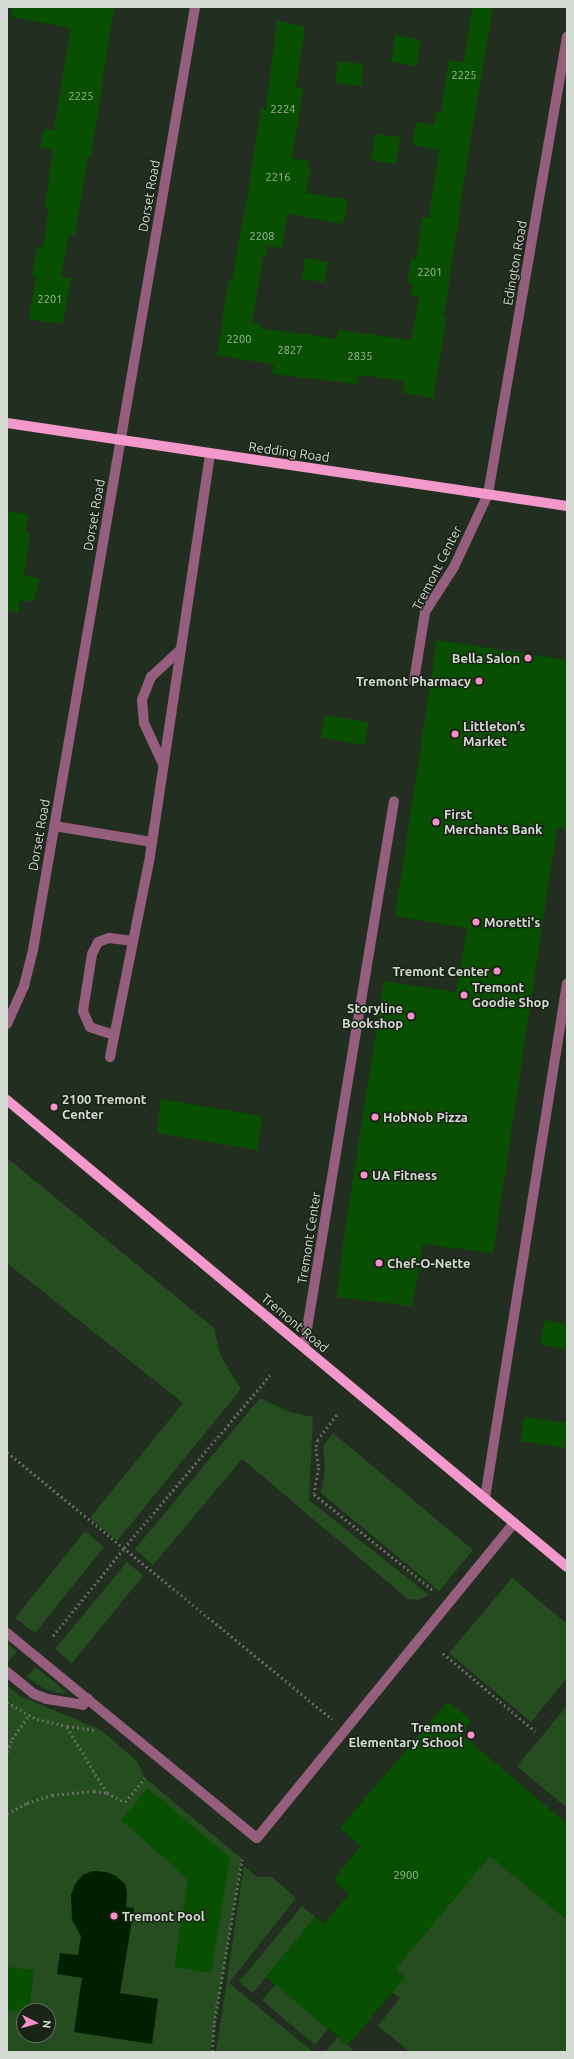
<!DOCTYPE html>
<meta charset="utf-8">
<style>
body{margin:0}
#map{position:relative;width:574px;height:2059px;overflow:hidden;background:#222e20;font-family:Ubuntu,sans-serif}
div>[style]{position:absolute}
.green>*{inset:0;background:#254d20}
.water>*{inset:0;background:#002000}
.building>*{inset:0;background:#094f00}
.path>*{height:2.5px;margin-top:-1.25px;transform-origin:0;background:repeating-linear-gradient(90deg,#616c5f 0 2px,transparent 0 5px)}
.minor>*{height:10px;margin:-5px;padding:0 5px;transform-origin:5px;border-radius:5px;background:#955e7c}
.major>*{height:10px;margin:-5px;padding:0 5px;transform-origin:5px;border-radius:5px;background:#f398ca}
.dots>*{width:11px;height:11px;translate:-50% -50%;box-sizing:border-box;border:2px solid #192417;border-radius:50%}
span{translate:-50% -50%;white-space:nowrap;text-align:center;line-height:1.15;-webkit-text-stroke:3px #192417;paint-order:stroke}
.number-label{font-size:11px;color:#a0b89e}
.number-label span{-webkit-text-stroke-width:0}
.street-label{font-size:13px;color:#d3dbd2}
.poi-label{font-size:13px;color:#d3dbd2;font-weight:700}
.right{translate:-100% -50%;text-align:right}
.left{translate:0 -50%;text-align:left}
.frame{position:absolute;inset:0;border:8px solid #d3dbd2;pointer-events:none}
.north{position:absolute;left:16px;top:2003px;width:40px;height:40px;box-sizing:border-box;background:#192417;border:1px solid #636d62;border-radius:50%;rotate:96deg;font-size:11px;font-weight:700;line-height:16px;text-align:center;color:#d3dbd2}
.north::after{content:'';display:block;margin:auto;width:14px;height:18px;background:#f890cb;clip-path:polygon(50% 0,100% 100%,50% 72%,0 100%)}
</style>
<div id="map">
<div class="green">
<div style="clip-path:polygon(7px 1158px,214px 1328px,220px 1355px,241px 1389px,117px 1541px,90px 1518px,183px 1403px,7px 1263px)"></div>
<div style="clip-path:polygon(260px 1398px,289px 1412px,313px 1417px,309px 1500px,429px 1595px,418px 1600px,408px 1599px,242px 1459px,153px 1565px,135px 1549px)"></div>
<div style="clip-path:polygon(333px 1433px,473px 1550px,439px 1591px,321px 1493px,325px 1468px,323px 1446px)"></div>
<div style="clip-path:polygon(85px 1531px,104px 1547px,35px 1633px,15px 1618px)"></div>
<div style="clip-path:polygon(127px 1562px,143px 1576px,72px 1663px,55px 1649px)"></div>
<div style="clip-path:polygon(512px 1578px,567px 1624px,567px 1678px,531px 1722px,449px 1653px)"></div>
<div style="clip-path:polygon(7px 1644px,17px 1651px,8px 1662px,7px 1661px)"></div>
<div style="clip-path:polygon(36px 1667px,65px 1691px,64px 1693px,58px 1693px,43px 1688px,27px 1677px)"></div>
<div style="clip-path:polygon(evenodd,7px 1685px,20px 1696px,101px 1730px,137px 1761px,145px 1778px,242px 1859px,210px 2052px,7px 2052px,7px 1685px,24px 2011px,48px 2011px,48px 2035px,24px 2035px,24px 2011px)"></div>
<div style="clip-path:polygon(567px 1706px,567px 1808px,517px 1766px)"></div>
<div style="clip-path:polygon(482px 1849px,567px 1920px,567px 2052px,410px 2052px,378px 2026px,400px 1998px,392px 1992px,405px 1977px,396px 1969px)"></div>
<div style="clip-path:polygon(244px 1866px,257px 1877px,272px 1877px,296px 1898px,229px 1983px,313px 2052px,216px 2052px)"></div>
<div style="clip-path:polygon(302px 1906px,315px 1917px,253px 1993px,239px 1982px)"></div>
<div style="clip-path:polygon(276px 1984px,328px 2029px,315px 2045px,262px 2000px)"></div>
<div style="clip-path:polygon(338px 2037px,353px 2050px,351px 2052px,325px 2052px)"></div>
</div>
<div class="water">
<div style="clip-path:polygon(93px 1871px,106px 1872px,116px 1876px,125px 1884px,127px 1893px,126px 1907px,134px 1908px,120px 1993px,158px 1999px,152px 2044px,74px 2032px,82px 1978px,57px 1974px,60px 1953px,78px 1955px,81px 1936px,72px 1920px,71px 1895px,75px 1884px,83px 1875px)"></div>
</div>
<div class="building">
<div style="clip-path:polygon(13px 7px,114px 7px,91px 156px,88px 156px,75px 235px,69px 234px,61px 277px,71px 278px,63px 324px,29px 319px,36px 276px,32px 275px,37px 246px,43px 247px,49px 208px,45px 207px,53px 150px,40px 148px,44px 129px,54px 130px,71px 28px,12px 17px)"></div>
<div style="clip-path:polygon(472px 7px,493px 7px,470px 141px,444px 317px,447px 317px,433px 398px,403px 393px,405px 381px,359px 375px,357px 384px,272px 374px,274px 365px,271px 364px,217px 355px,229px 280px,232px 280px,248px 193px,261px 109px,266px 110px,277px 21px,305px 26px,296px 88px,303px 89px,292px 158px,309px 161px,308px 167px,311px 167px,306px 193px,347px 200px,343px 224px,288px 214px,282px 248px,267px 246px,266px 256px,263px 255px,252px 322px,260px 323px,259px 328px,337px 339px,338px 330px,411px 340px,419px 297px,411px 296px,413px 284px,407px 283px,411px 259px,416px 259px,422px 217px,429px 218px,439px 150px,412px 145px,416px 122px,434px 125px,436px 112px,441px 113px,449px 60px,473px 64px,464px 63px)"></div>
<div style="clip-path:polygon(395px 35px,421px 40px,416px 66px,391px 62px)"></div>
<div style="clip-path:polygon(338px 61px,363px 64px,361px 86px,335px 83px)"></div>
<div style="clip-path:polygon(375px 134px,400px 137px,396px 164px,371px 160px)"></div>
<div style="clip-path:polygon(305px 258px,328px 262px,324px 282px,302px 279px)"></div>
<div style="clip-path:polygon(7px 511px,28px 514px,26px 533px,30px 534px,24px 576px,39px 578px,34px 602px,20px 600px,18px 612px,7px 611px)"></div>
<div style="clip-path:polygon(437px 640px,567px 660px,567px 828px,557px 827px,493px 1253px,423px 1244px,412px 1306px,337px 1297px,344px 1236px,384px 981px,456px 992px,467px 928px,395px 916px)"></div>
<div style="clip-path:polygon(325px 715px,368px 722px,365px 745px,321px 738px)"></div>
<div style="clip-path:polygon(161px 1099px,262px 1116px,257px 1150px,157px 1133px)"></div>
<div style="clip-path:polygon(544px 1320px,567px 1324px,567px 1349px,540px 1345px)"></div>
<div style="clip-path:polygon(524px 1417px,567px 1423px,565px 1448px,521px 1441px)"></div>
<div style="clip-path:polygon(448px 1701px,471px 1721px,461px 1734px,567px 1824px,567px 1920px,490px 1856px,396px 1969px,405px 1977px,348px 2045px,266px 1977px,315px 1917px,324px 1924px,349px 1894px,333px 1880px,361px 1846px,340px 1828px)"></div>
<div style="clip-path:polygon(148px 1788px,230px 1858px,211px 1973px,174px 1967px,188px 1879px,121px 1820px)"></div>
<div style="clip-path:polygon(7px 1967px,34px 1970px,29px 2011px,7px 2011px)"></div>
</div>
<div class="path">
<div style="left:337px;top:1415px;width:31px;rotate:127deg"></div>
<div style="left:318px;top:1440px;width:9px;rotate:103deg"></div>
<div style="left:316px;top:1449px;width:19px;rotate:81deg"></div>
<div style="left:319px;top:1468px;width:26px;rotate:101deg"></div>
<div style="left:314px;top:1494px;width:153px;rotate:38.9deg"></div>
<div style="left:7px;top:1452px;width:421px;rotate:39.4deg"></div>
<div style="left:53px;top:1636px;width:113px;rotate:-51.1deg"></div>
<div style="left:124px;top:1548px;width:226px;rotate:-49.8deg"></div>
<div style="left:443px;top:1653px;width:121px;rotate:40.3deg"></div>
<div style="left:7px;top:1702px;width:34px;rotate:30deg"></div>
<div style="left:37px;top:1719px;width:31px;rotate:13deg"></div>
<div style="left:67px;top:1726px;width:29px;rotate:8deg"></div>
<div style="left:67px;top:1727px;width:77px;rotate:58.8deg"></div>
<div style="left:359px;top:1742px;width:7px;rotate:34deg"></div>
<div style="left:7px;top:1752px;width:14px;rotate:-69deg"></div>
<div style="left:12px;top:1739px;width:29px;rotate:-55deg"></div>
<div style="left:7px;top:1814px;width:23px;rotate:-29deg"></div>
<div style="left:27px;top:1803px;width:26px;rotate:-18deg"></div>
<div style="left:52px;top:1795px;width:42px;rotate:-5.4deg"></div>
<div style="left:94px;top:1791px;width:13px;rotate:9deg"></div>
<div style="left:107px;top:1793px;width:20px;rotate:27deg"></div>
<div style="left:125px;top:1802px;width:31px;rotate:-50deg"></div>
<div style="left:212px;top:2052px;width:29px;rotate:-86deg"></div>
<div style="left:214px;top:2023px;width:166px;rotate:-80.3deg"></div>
</div>
<div class="minor">
<div style="left:414px;top:681px;width:70px;rotate:-80.9deg"></div>
<div style="left:425px;top:612px;width:54px;rotate:-57.2deg"></div>
<div style="left:454px;top:567px;width:81px;rotate:-65deg"></div>
<div style="left:488px;top:494px;width:464px;rotate:-80.2deg"></div>
<div style="left:163px;top:764px;width:45px;rotate:-114.9deg"></div>
<div style="left:144px;top:723px;width:23px;rotate:-95deg"></div>
<div style="left:142px;top:700px;width:25px;rotate:-69deg"></div>
<div style="left:151px;top:677px;width:41px;rotate:-43deg"></div>
<div style="left:54px;top:826px;width:99px;rotate:9.3deg"></div>
<div style="left:7px;top:1024px;width:42px;rotate:-65.9deg"></div>
<div style="left:24px;top:986px;width:37px;rotate:-76deg"></div>
<div style="left:33px;top:950px;width:957px;rotate:-80.25deg"></div>
<div style="left:114px;top:1035px;width:25px;rotate:-162deg"></div>
<div style="left:90px;top:1027px;width:17px;rotate:-114deg"></div>
<div style="left:83px;top:1011px;width:58px;rotate:-81deg"></div>
<div style="left:92px;top:954px;width:13px;rotate:-63deg"></div>
<div style="left:98px;top:942px;width:12px;rotate:-20deg"></div>
<div style="left:109px;top:938px;width:24px;rotate:7deg"></div>
<div style="left:110px;top:1057px;width:205px;rotate:-78.7deg"></div>
<div style="left:150px;top:856px;width:406px;rotate:-81.5deg"></div>
<div style="left:304px;top:1347px;width:553px;rotate:-80.64deg"></div>
<div style="left:485px;top:1498px;width:521px;rotate:-80.95deg"></div>
<div style="left:7px;top:1633px;width:323px;rotate:39.4deg"></div>
<div style="left:257px;top:1838px;width:407px;rotate:-50.8deg"></div>
<div style="left:7px;top:1672px;width:35px;rotate:39deg"></div>
<div style="left:34px;top:1694px;width:14px;rotate:21deg"></div>
<div style="left:47px;top:1699px;width:36px;rotate:9deg"></div>
<div style="left:83px;top:1705px;width:8px;rotate:-50deg"></div>
</div>
<div class="major">
<div style="left:7px;top:423px;width:566px;rotate:8.43deg"></div>
<div style="left:7px;top:1100px;width:729px;rotate:39.83deg"></div>
</div>
<div class="dots">
<div style="left:528px;top:658px;background:#f890cb"></div>
<div style="left:479px;top:681px;background:#f890cb"></div>
<div style="left:455px;top:734px;background:#f890cb"></div>
<div style="left:436px;top:822px;background:#f890cb"></div>
<div style="left:476px;top:922px;background:#f890cb"></div>
<div style="left:497px;top:971px;background:#f890cb"></div>
<div style="left:464px;top:995px;background:#f890cb"></div>
<div style="left:411px;top:1016px;background:#f890cb"></div>
<div style="left:54px;top:1107px;background:#f890cb"></div>
<div style="left:375px;top:1117px;background:#f890cb"></div>
<div style="left:364px;top:1175px;background:#f890cb"></div>
<div style="left:379px;top:1263px;background:#f890cb"></div>
<div style="left:471px;top:1735px;background:#f890cb"></div>
<div style="left:114px;top:1916px;background:#f890cb"></div>
</div>
<div class="number-label">
<span style="left:464px;top:75px">2225</span>
<span style="left:81px;top:96px">2225</span>
<span style="left:283px;top:109px">2224</span>
<span style="left:278px;top:177px">2216</span>
<span style="left:262px;top:236px">2208</span>
<span style="left:430px;top:272px">2201</span>
<span style="left:50px;top:299px">2201</span>
<span style="left:239px;top:339px">2200</span>
<span style="left:290px;top:350px">2827</span>
<span style="left:360px;top:356px">2835</span>
<span style="left:406px;top:1875px">2900</span>
</div>
<div class="street-label">
<span style="left:149px;top:196px;rotate:-80deg">Dorset Road</span>
<span style="left:515px;top:263px;rotate:-80deg">Edington Road</span>
<span style="left:289px;top:452px;rotate:8deg">Redding Road</span>
<span style="left:94px;top:515px;rotate:-80deg">Dorset Road</span>
<span style="left:437px;top:568px;rotate:-63deg">Tremont Center</span>
<span style="left:39px;top:835px;rotate:-80deg">Dorset Road</span>
<span style="left:309px;top:1238px;rotate:-81deg">Tremont Center</span>
<span style="left:295px;top:1323px;rotate:40deg">Tremont Road</span>
</div>
<div class="poi-label">
<span class="right" style="left:520px;top:658px">Bella Salon</span>
<span class="right" style="left:471px;top:681px">Tremont Pharmacy</span>
<span class="left" style="left:463px;top:734px">Littleton’s<br>Market</span>
<span class="left" style="left:444px;top:822px">First<br>Merchants Bank</span>
<span class="left" style="left:484px;top:922px">Moretti's</span>
<span class="right" style="left:489px;top:971px">Tremont Center</span>
<span class="left" style="left:472px;top:995px">Tremont<br>Goodie Shop</span>
<span class="right" style="left:403px;top:1016px">Storyline<br>Bookshop</span>
<span class="left" style="left:62px;top:1107px">2100 Tremont<br>Center</span>
<span class="left" style="left:383px;top:1117px">HobNob Pizza</span>
<span class="left" style="left:372px;top:1175px">UA Fitness</span>
<span class="left" style="left:387px;top:1263px">Chef-O-Nette</span>
<span class="right" style="left:463px;top:1735px">Tremont<br>Elementary School</span>
<span class="left" style="left:122px;top:1916px">Tremont Pool</span>
</div>
<div class="frame"></div>
<div class="north">N</div>
</div>
